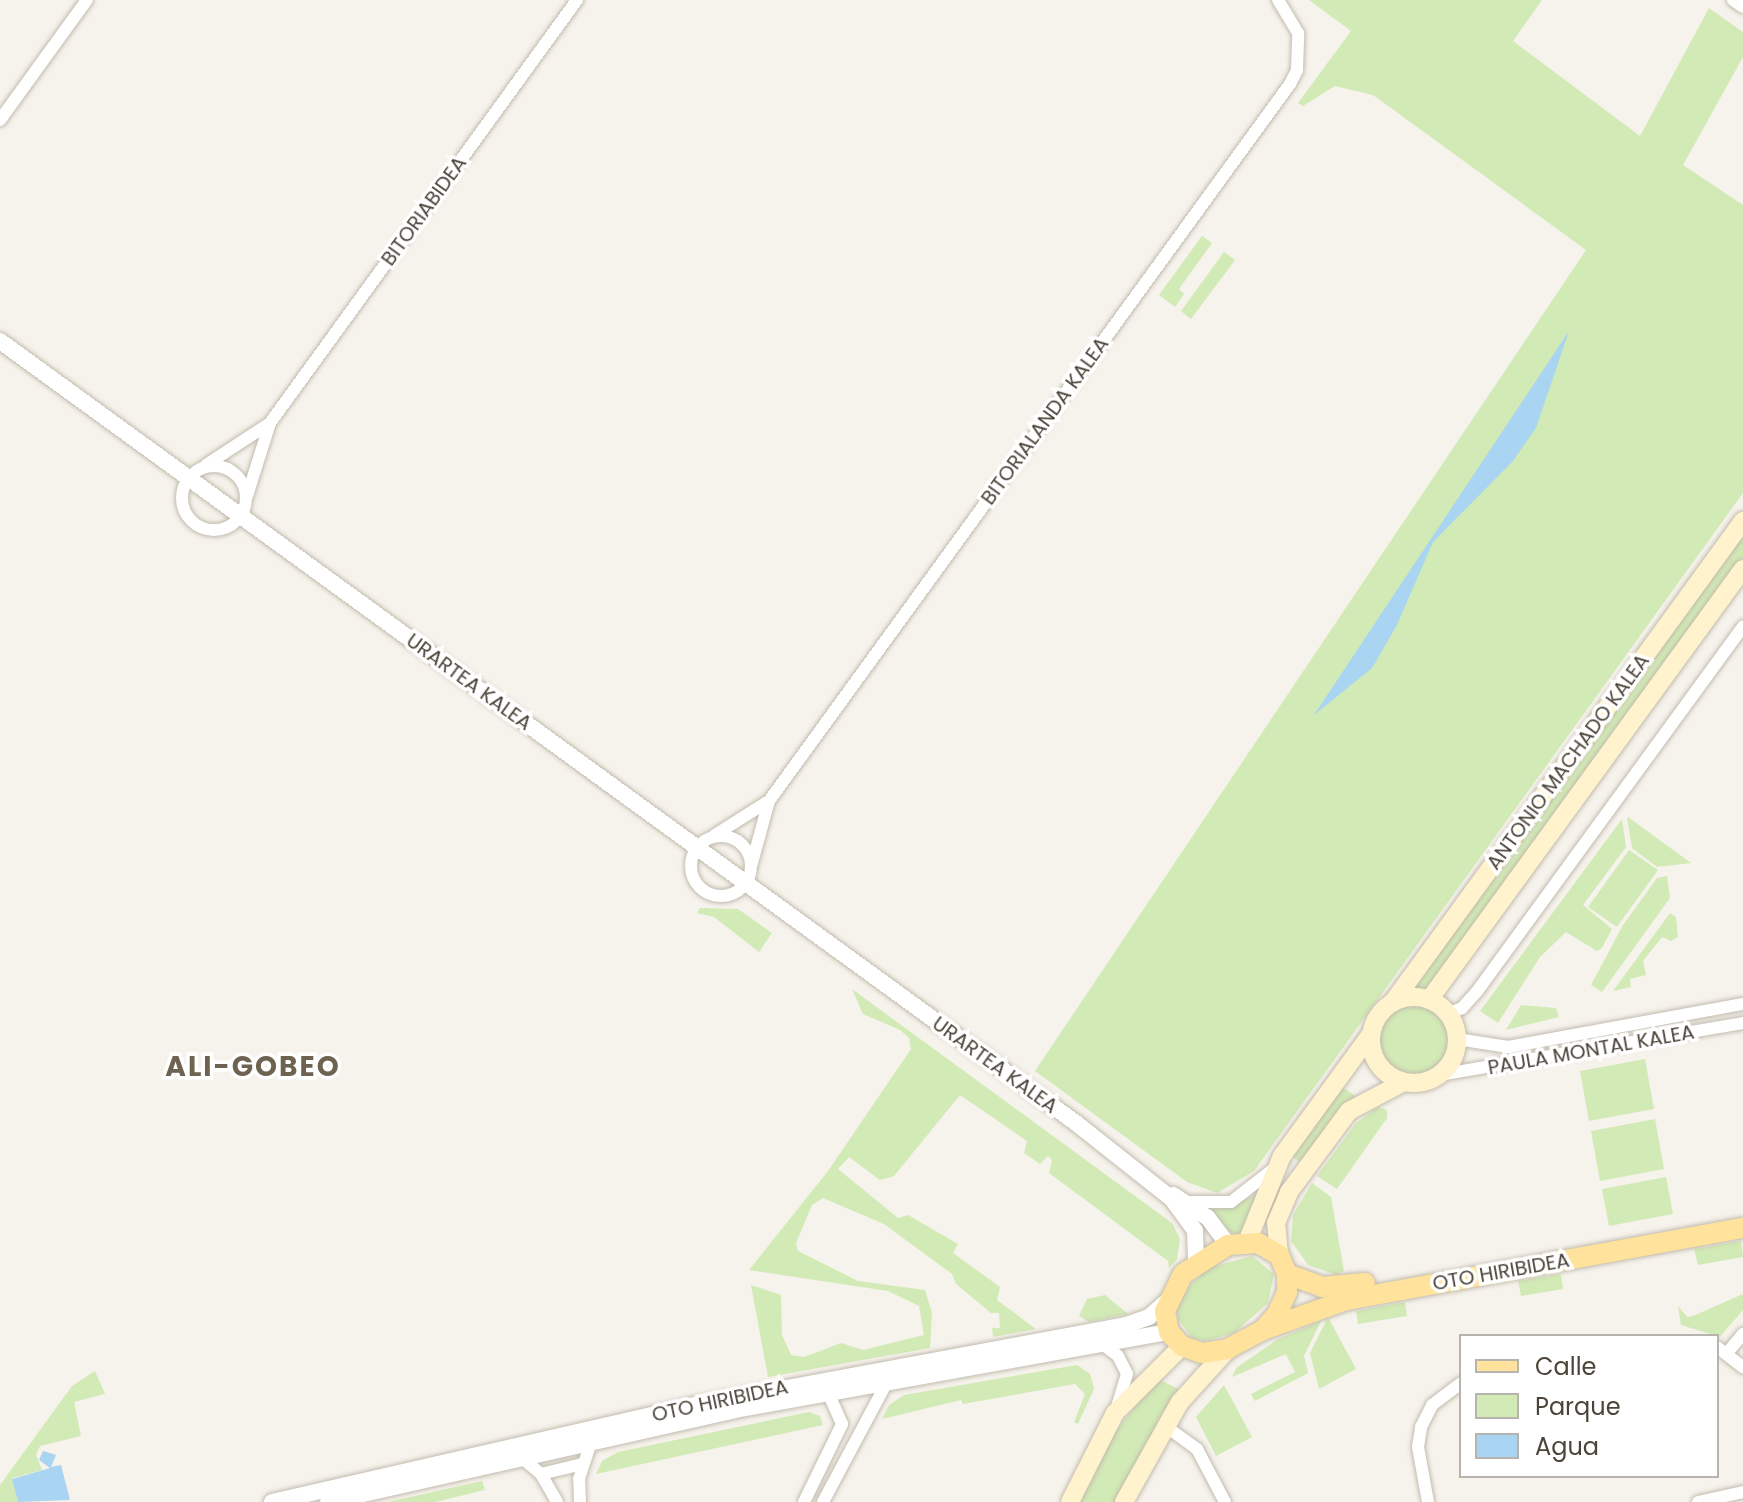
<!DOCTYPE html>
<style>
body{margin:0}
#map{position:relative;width:1743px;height:1502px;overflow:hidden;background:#f6f3ec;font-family:Poppins,sans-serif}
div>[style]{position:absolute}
.green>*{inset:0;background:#d2eab5}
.round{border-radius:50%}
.water>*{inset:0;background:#a9d4f2}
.roads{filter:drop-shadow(0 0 2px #c2bbae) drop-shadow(0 0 2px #c2bbae)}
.minor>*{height:12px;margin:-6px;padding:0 6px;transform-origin:6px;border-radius:6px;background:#fff}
.minor>.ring{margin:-6px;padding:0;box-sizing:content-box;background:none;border:12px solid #fff;border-radius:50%}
.tertiary>*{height:16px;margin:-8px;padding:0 8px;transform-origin:8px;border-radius:8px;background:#fff}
.secondary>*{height:18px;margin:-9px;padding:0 9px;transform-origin:9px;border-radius:9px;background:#fff3cd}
.secondary>.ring{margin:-9px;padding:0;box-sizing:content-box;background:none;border:18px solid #fff3cd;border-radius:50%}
.primary>*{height:20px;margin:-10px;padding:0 10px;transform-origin:10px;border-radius:10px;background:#ffe39c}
span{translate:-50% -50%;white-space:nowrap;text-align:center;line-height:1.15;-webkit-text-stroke:7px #fff;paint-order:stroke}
.street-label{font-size:20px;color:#4b4439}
.district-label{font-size:28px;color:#6e6250;font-weight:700;letter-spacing:2px}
.legend{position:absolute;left:1459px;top:1334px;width:260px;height:144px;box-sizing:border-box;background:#fff;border:2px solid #b7b4b0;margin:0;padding:10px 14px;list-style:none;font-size:24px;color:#4b4439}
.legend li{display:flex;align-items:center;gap:16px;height:40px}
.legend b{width:40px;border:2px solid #b7b4b0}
</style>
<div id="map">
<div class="green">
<div style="clip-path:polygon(1309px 0,1542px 0,1513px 41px,1640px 136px,1709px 8px,1743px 32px,1743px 57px,1683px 165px,1743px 205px,1743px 493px,1254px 1171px,1217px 1193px,1187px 1182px,1035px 1071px,1586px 250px,1373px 95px,1335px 86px,1303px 106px,1298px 103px,1351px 31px)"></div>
<div style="clip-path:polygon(1202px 236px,1212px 243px,1179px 289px,1184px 294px,1175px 307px,1159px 295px)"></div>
<div style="clip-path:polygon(1224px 252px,1235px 260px,1191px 319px,1181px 311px)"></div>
<div style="clip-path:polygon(1743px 529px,1743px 558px,1426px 994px,1407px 992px)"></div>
<div style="clip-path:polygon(1627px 818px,1628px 817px,1691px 863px,1657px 867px,1632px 848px)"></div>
<div style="clip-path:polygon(1622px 819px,1626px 847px,1583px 905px,1612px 929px,1602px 948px,1597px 951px,1566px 932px,1540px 957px,1498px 1023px,1480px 1011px)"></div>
<div style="clip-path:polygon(1629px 850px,1658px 870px,1617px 927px,1588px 907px)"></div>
<div style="clip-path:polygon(1667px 876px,1670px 898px,1602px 992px,1591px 985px,1623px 925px,1657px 878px)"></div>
<div style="clip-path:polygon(700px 908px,738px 909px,772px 933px,759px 952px,714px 917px,697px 913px)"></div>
<div style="clip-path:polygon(1670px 913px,1676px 917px,1678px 937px,1671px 941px,1662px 937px,1643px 961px,1646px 975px,1630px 979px,1631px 987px,1613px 991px)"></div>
<div style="clip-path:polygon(852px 989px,1172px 1223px,1180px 1239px,1177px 1259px,1169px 1268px,1168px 1261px,1049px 1173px,1052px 1160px,1048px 1156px,1040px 1164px,1024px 1153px,1027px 1141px,960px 1095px,894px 1176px,880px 1180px,849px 1157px,838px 1169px,898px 1218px,908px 1215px,958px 1244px,953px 1253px,1000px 1287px,997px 1300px,1036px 1329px,993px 1337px,992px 1328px,1000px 1328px,999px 1313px,991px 1313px,956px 1284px,952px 1274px,884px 1224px,823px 1198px,812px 1205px,796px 1243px,798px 1251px,858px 1281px,925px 1290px,932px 1313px,930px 1348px,768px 1377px,751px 1285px,781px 1295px,782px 1335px,791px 1355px,804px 1357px,841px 1343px,863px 1350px,924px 1335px,919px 1306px,888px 1291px,749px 1270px,828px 1171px,911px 1049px,909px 1038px,900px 1030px,863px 1014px)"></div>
<div style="clip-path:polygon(1521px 1005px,1556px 1008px,1559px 1017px,1506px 1030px)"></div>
<div class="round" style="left:1378px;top:1006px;width:70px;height:70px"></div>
<div style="clip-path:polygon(1645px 1059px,1654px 1109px,1589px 1121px,1580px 1071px)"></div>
<div style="clip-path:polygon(1339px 1085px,1357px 1097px,1302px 1164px,1289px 1154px)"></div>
<div style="clip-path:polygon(1378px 1107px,1387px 1110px,1387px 1118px,1337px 1189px,1317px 1176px,1356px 1123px)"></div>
<div style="clip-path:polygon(1655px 1119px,1664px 1169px,1600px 1181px,1591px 1131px)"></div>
<div style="clip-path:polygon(1666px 1177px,1673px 1214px,1609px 1226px,1602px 1189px)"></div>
<div style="clip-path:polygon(1312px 1183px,1331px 1197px,1344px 1271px,1337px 1275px,1308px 1265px,1291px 1241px,1293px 1215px)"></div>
<div style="clip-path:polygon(1260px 1194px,1245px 1230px,1237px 1234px,1227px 1231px,1212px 1210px)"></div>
<div style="clip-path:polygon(1741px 1241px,1743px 1257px,1698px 1265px,1694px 1249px)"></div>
<div style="clip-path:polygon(1252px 1256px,1274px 1274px,1268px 1303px,1234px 1333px,1206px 1341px,1192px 1338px,1178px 1319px,1177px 1307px,1189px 1287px,1208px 1268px)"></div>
<div style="clip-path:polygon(1561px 1274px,1563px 1289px,1521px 1296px,1518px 1281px)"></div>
<div style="clip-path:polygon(1743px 1294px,1743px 1310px,1720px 1337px,1681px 1325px,1678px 1306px,1687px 1317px,1693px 1316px)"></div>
<div style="clip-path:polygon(1105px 1295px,1128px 1314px,1089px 1322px,1079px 1316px,1087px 1299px)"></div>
<div style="clip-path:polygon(1405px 1302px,1407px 1316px,1358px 1324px,1356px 1311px)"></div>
<div style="clip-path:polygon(1328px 1317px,1356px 1369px,1319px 1389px,1310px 1353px)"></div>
<div style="clip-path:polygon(1321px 1321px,1304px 1356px,1308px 1373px,1255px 1401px,1251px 1394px,1295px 1372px,1286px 1354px,1232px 1377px,1236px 1368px,1278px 1339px)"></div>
<div style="clip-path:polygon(1077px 1365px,1090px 1374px,1094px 1389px,1078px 1424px,1074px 1422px,1085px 1394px,1075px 1384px,963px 1404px,961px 1400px,882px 1419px,889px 1405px,904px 1395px)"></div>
<div style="clip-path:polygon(95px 1371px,105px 1394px,74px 1402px,81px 1436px,40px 1446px,36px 1455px,42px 1470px,12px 1478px,18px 1502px,0 1502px,0 1485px,72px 1386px)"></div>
<div style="clip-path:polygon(1157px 1378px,1182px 1391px,1119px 1502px,1080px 1502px,1109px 1440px)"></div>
<div style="clip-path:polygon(1224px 1385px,1252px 1437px,1216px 1456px,1196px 1417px)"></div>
<div style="clip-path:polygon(809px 1412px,820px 1416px,823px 1425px,596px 1474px,602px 1461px,618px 1452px)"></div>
<div style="clip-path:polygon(482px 1481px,485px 1490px,435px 1502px,388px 1502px)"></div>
</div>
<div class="water">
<div style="clip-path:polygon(1569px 331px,1536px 428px,1513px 461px,1433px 542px,1397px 625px,1372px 668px,1314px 715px)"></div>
<div style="clip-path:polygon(43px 1451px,56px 1455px,51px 1467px,61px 1465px,70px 1500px,18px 1502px,12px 1479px,50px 1468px,39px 1460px)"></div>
</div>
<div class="roads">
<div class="minor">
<div style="left:1733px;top:0;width:12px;rotate:35deg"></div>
<div style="left:0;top:120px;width:148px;rotate:-54.1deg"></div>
<div style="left:206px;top:465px;width:73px;rotate:-33.3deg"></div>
<div class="ring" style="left:182px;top:466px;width:52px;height:52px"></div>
<div style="left:247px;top:496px;width:77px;rotate:-72.5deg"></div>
<div style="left:270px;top:423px;width:523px;rotate:-54.03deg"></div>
<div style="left:715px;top:835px;width:62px;rotate:-32.4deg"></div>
<div class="ring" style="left:691px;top:836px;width:48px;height:48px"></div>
<div style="left:752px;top:863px;width:64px;rotate:-74.7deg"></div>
<div style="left:769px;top:801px;width:886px;rotate:-54deg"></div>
<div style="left:1290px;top:84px;width:16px;rotate:-63deg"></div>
<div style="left:1297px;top:70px;width:37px;rotate:-88deg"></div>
<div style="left:1298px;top:33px;width:39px;rotate:-121deg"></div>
<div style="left:1448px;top:1014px;width:15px;rotate:-23deg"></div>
<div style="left:1462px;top:1008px;width:24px;rotate:-48deg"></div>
<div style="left:1478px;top:990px;width:450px;rotate:-53.9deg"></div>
<div style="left:1457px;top:1039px;width:52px;rotate:8.9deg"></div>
<div style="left:1508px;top:1047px;width:239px;rotate:-10.4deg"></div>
<div style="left:1439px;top:1075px;width:308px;rotate:-9.7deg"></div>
<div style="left:1188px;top:1202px;width:43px"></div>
<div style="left:1231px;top:1202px;width:51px;rotate:-37.8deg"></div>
<div style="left:1101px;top:1343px;width:21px;rotate:37deg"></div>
<div style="left:1118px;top:1356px;width:20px;rotate:63deg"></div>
<div style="left:1127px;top:1374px;width:34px;rotate:107deg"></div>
<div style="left:1717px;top:1347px;width:33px;rotate:38deg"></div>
<div style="left:1727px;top:1353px;width:25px;rotate:-50deg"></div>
<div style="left:1164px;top:1425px;width:41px;rotate:36deg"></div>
<div style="left:1197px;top:1449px;width:60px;rotate:62.2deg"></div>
<div style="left:522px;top:1458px;width:25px;rotate:40deg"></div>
<div style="left:541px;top:1474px;width:32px;rotate:60deg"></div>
<div style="left:541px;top:1474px;width:42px;rotate:-13.7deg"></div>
<div style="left:580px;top:1502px;width:23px;rotate:-92deg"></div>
<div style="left:579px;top:1479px;width:39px;rotate:-72deg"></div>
<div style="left:804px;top:1502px;width:87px;rotate:-64deg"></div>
<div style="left:842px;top:1424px;width:35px;rotate:-114deg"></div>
<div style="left:823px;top:1502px;width:136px;rotate:-61.9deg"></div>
<div style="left:1428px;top:1502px;width:56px;rotate:-100.3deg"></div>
<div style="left:1418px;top:1447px;width:20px;rotate:-81deg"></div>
<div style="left:1421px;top:1427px;width:25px;rotate:-63deg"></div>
<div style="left:1432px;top:1405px;width:36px;rotate:-37deg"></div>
<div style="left:1698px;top:1502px;width:46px;rotate:-12.5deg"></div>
</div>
<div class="tertiary">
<div style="left:0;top:341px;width:1330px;rotate:36.01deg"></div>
<div style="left:1076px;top:1123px;width:122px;rotate:38.4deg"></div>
<div style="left:1172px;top:1199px;width:39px;rotate:54deg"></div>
<div style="left:1195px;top:1231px;width:30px;rotate:88deg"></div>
<div style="left:1173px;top:1195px;width:42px;rotate:33.3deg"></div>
<div style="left:1208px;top:1218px;width:34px;rotate:53deg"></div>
<div style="left:272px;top:1502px;width:434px;rotate:-12.9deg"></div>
<div style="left:695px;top:1405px;width:438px;rotate:-10.5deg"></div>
<div style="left:1126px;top:1325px;width:24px;rotate:-19deg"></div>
<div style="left:1149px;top:1317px;width:23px;rotate:-41deg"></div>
<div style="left:328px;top:1502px;width:417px;rotate:-12.7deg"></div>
<div style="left:735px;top:1410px;width:441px;rotate:-10.2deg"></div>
</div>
<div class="secondary">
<div class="ring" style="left:1371px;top:997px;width:68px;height:68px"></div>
<div style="left:1429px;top:1000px;width:533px;rotate:-53.93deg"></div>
<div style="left:1393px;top:1002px;width:595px;rotate:-53.96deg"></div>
<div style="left:1247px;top:1242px;width:93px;rotate:-67.9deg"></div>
<div style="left:1282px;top:1156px;width:151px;rotate:-53.9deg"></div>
<div style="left:1279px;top:1255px;width:32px;rotate:-95deg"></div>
<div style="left:1276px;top:1223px;width:34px;rotate:-67deg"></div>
<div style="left:1289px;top:1192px;width:101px;rotate:-53.5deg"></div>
<div style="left:1349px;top:1111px;width:62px;rotate:-27.8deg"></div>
<div style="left:1070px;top:1502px;width:100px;rotate:-63.2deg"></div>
<div style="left:1115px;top:1413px;width:95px;rotate:-45deg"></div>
<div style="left:1124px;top:1502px;width:115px;rotate:-60.8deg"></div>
<div style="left:1180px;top:1402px;width:72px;rotate:-47.8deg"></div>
</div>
<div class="primary">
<div style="left:1258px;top:1243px;width:24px;rotate:30deg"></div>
<div style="left:1279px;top:1255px;width:21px;rotate:67deg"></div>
<div style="left:1287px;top:1274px;width:18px;rotate:90deg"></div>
<div style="left:1287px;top:1292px;width:24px;rotate:114deg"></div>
<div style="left:1277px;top:1314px;width:21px;rotate:131deg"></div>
<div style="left:1263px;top:1330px;width:40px;rotate:152deg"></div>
<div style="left:1228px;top:1349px;width:26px;rotate:171deg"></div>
<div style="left:1202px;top:1353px;width:21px;rotate:-161deg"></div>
<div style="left:1182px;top:1346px;width:19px;rotate:-133deg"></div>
<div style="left:1169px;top:1332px;width:21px;rotate:-101deg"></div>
<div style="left:1165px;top:1311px;width:41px;rotate:-64.1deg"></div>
<div style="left:1183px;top:1274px;width:54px;rotate:-32.8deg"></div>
<div style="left:1228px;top:1245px;width:30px;rotate:-4deg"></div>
<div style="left:1287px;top:1274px;width:37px;rotate:20deg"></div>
<div style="left:1322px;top:1287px;width:43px;rotate:-5.3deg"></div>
<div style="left:1263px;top:1330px;width:88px;rotate:-19.9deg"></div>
<div style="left:1346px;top:1300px;width:403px;rotate:-10.3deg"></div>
</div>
</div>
<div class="street-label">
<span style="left:424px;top:211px;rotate:-54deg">BITORIABIDEA</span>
<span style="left:1045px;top:421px;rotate:-54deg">BITORIALANDA KALEA</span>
<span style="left:469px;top:682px;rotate:36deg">URARTEA KALEA</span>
<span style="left:1568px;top:762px;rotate:-54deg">ANTONIO MACHADO KALEA</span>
<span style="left:1591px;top:1050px;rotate:-10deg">PAULA MONTAL KALEA</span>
<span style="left:995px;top:1065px;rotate:36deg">URARTEA KALEA</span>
<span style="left:1501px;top:1272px;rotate:-10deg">OTO HIRIBIDEA</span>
<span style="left:720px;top:1401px;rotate:-12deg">OTO HIRIBIDEA</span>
</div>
<div class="district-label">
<span style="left:253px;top:1067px">ALI-GOBEO</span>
</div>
<ul class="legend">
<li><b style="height:10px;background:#ffe39c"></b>Calle</li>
<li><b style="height:22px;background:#d2eab5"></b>Parque</li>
<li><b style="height:22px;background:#a9d4f2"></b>Agua</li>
</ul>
</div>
